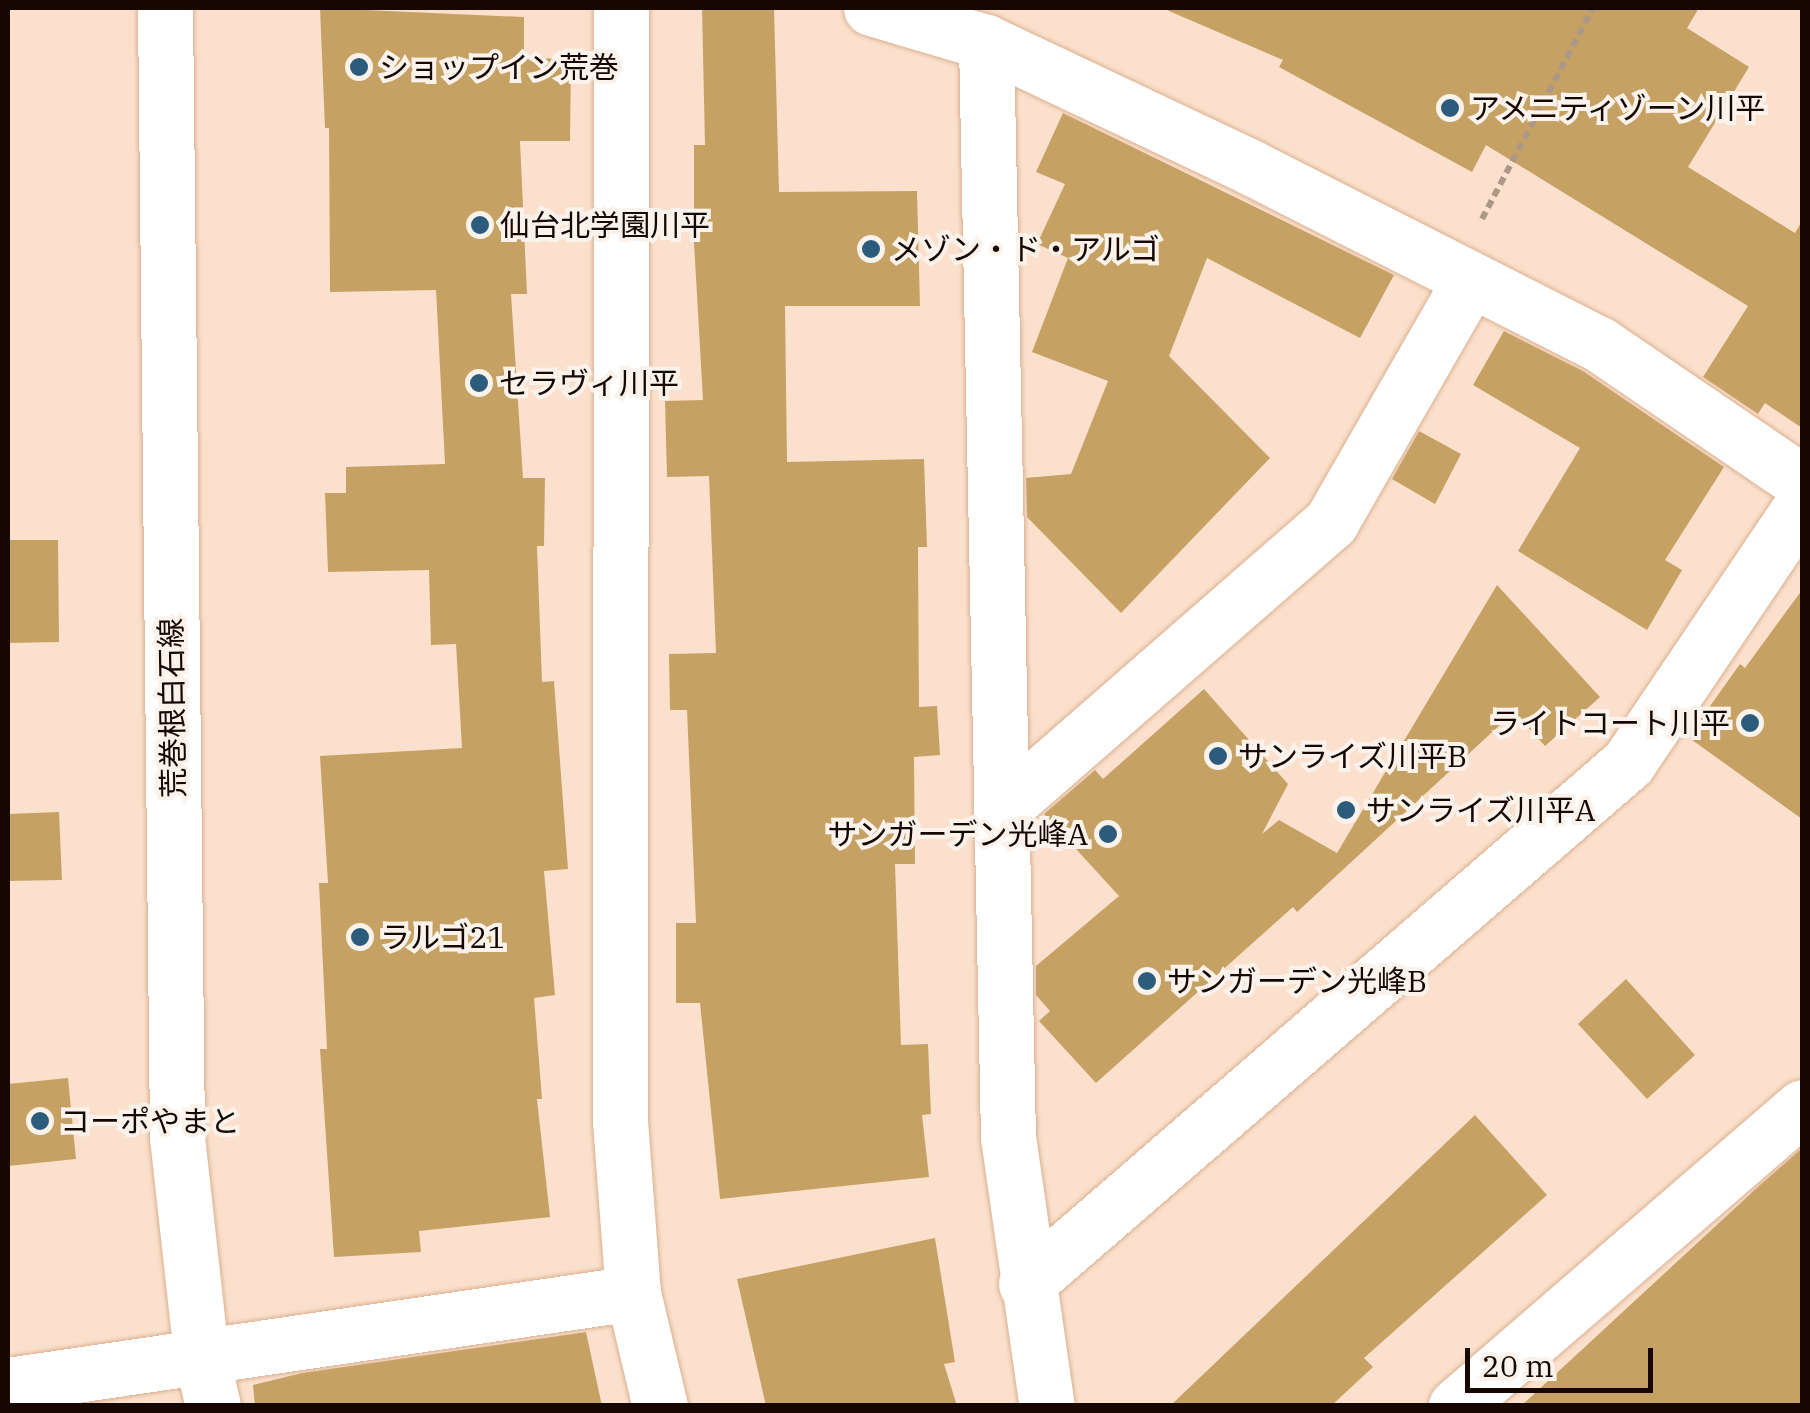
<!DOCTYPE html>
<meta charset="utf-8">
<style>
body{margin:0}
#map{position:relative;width:1810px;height:1413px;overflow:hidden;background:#fbe1cd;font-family:"IBM Plex Serif","Noto Sans JP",serif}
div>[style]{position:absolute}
.building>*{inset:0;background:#c6a164}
.path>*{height:6px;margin-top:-3px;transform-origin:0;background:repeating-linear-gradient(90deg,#ad9787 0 8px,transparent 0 13px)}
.roads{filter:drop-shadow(0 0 2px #dab090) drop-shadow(0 0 2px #dab090)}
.street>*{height:55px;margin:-27.5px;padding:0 27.5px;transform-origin:27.5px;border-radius:27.5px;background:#fff}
.secondary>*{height:55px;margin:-27.5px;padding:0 27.5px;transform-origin:27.5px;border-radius:27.5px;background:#fff}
.dots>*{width:28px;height:28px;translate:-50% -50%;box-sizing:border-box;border:5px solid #fbf2eb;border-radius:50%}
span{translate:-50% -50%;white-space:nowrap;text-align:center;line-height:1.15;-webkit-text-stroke:8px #fbf2eb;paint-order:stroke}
.poi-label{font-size:30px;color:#160801}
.left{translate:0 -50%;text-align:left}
.right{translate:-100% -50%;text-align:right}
.street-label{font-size:30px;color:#160801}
.frame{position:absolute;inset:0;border:10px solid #160801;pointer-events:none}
.scale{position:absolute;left:1465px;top:1348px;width:188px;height:45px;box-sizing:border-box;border:5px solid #160801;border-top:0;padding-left:12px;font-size:30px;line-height:35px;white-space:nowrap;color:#160801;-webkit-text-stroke:8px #fbf2eb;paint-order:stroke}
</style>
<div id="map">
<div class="building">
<div style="clip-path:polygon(320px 8px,524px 17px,524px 58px,571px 59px,570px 141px,520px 141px,527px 294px,511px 294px,523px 478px,545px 478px,544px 546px,537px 546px,542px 682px,554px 681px,568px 869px,544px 871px,555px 995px,534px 998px,542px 1099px,537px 1099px,550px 1217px,419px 1231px,421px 1252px,334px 1257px,320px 1049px,327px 1049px,319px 883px,328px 883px,320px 756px,462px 748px,456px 644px,431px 645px,429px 570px,328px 572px,325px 493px,346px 493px,346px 467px,445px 464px,436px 290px,330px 292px,329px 128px,325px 128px)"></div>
<div style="clip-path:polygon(702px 8px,774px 8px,779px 192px,917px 191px,920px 306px,785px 306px,787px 462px,924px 459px,927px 547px,918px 547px,919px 707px,937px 706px,940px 755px,914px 757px,915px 864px,895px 864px,901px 1045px,928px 1044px,931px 1114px,922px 1115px,929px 1177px,720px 1199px,700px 1003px,676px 1003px,676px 923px,696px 923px,687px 710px,670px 710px,669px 654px,716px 653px,709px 476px,667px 477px,665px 401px,703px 400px,694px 243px,694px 145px,705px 145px)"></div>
<div style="clip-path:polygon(1162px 8px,1699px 8px,1687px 28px,1749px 67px,1688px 167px,1795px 233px,1802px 221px,1802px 428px,1765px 403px,1758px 414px,1703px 377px,1748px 306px,1486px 145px,1472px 172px,1279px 67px,1283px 60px)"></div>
<div style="clip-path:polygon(1063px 113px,1394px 275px,1360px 338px,1207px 258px,1169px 356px,1270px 458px,1121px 613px,1027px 517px,1026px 478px,1071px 474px,1108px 381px,1032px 352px,1068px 258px,1037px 244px,1065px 184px,1036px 172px)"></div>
<div style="clip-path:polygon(1504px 331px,1583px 371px,1724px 467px,1665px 560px,1682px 570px,1647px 630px,1518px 551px,1580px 448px,1473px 385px)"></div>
<div style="clip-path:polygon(1419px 431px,1461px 454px,1435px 504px,1392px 479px)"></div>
<div style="clip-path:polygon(8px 540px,58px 540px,59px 642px,8px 643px)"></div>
<div style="clip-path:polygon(1497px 585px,1600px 697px,1545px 746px,1514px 712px,1297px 912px,1293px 907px,1096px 1083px,1039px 1021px,1050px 1011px,1036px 995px,1036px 966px,1119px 896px,1044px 814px,1095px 770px,1103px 779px,1204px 689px,1288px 784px,1262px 834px,1279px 820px,1337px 853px)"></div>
<div style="clip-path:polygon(1802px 590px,1802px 819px,1688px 737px,1740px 664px,1745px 668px)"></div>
<div style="clip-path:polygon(59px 812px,62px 880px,8px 881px,8px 814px)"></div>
<div style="clip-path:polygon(1626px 979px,1695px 1055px,1647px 1099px,1578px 1024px)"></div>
<div style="clip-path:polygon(68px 1078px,76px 1159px,8px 1166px,8px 1084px)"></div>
<div style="clip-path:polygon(1475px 1115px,1547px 1195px,1364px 1358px,1373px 1367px,1331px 1406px,1170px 1406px)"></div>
<div style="clip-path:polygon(1802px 1148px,1802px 1406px,1521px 1406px,1760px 1185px)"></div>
<div style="clip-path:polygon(935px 1238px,955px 1362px,944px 1364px,957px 1406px,766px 1406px,737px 1279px)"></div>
<div style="clip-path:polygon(586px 1332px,602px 1406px,255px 1406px,253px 1385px,302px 1373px)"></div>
</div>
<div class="path">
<div style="left:1482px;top:219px;width:238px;rotate:-62.3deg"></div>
</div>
<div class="roads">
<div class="street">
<div style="left:621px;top:8px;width:1113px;rotate:90.05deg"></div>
<div style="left:620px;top:1121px;width:172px;rotate:85.7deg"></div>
<div style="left:633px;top:1293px;width:116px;rotate:76.6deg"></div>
<div style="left:871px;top:8px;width:120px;rotate:16.5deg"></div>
<div style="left:986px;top:42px;width:294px;rotate:25.3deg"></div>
<div style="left:1252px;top:168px;width:389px;rotate:26.9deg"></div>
<div style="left:1599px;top:344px;width:245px;rotate:34.2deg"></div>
<div style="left:986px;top:42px;width:1095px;rotate:88.85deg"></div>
<div style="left:1008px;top:1137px;width:272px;rotate:81.8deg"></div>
<div style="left:1001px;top:810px;width:438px;rotate:-41.1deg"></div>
<div style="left:1331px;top:522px;width:279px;rotate:-60.1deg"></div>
<div style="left:1026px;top:1284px;width:796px;rotate:-40.87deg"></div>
<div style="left:1628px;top:763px;width:311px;rotate:-56deg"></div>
<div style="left:8px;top:1385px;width:632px;rotate:-8.37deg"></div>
<div style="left:1456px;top:1406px;width:457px;rotate:-40.8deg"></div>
</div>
<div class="secondary">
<div style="left:165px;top:8px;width:1129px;rotate:89.39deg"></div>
<div style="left:177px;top:1137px;width:219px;rotate:83.7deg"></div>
<div style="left:201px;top:1355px;width:52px;rotate:76.8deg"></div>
</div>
</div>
<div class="dots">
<div style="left:359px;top:67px;background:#2c5c7b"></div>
<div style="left:1450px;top:108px;background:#2c5c7b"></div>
<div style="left:480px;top:225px;background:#2c5c7b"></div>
<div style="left:871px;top:249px;background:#2c5c7b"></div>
<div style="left:479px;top:383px;background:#2c5c7b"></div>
<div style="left:1750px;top:723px;background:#2c5c7b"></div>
<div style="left:1218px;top:756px;background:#2c5c7b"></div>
<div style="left:1346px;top:810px;background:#2c5c7b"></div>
<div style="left:1108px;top:834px;background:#2c5c7b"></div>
<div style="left:360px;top:937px;background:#2c5c7b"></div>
<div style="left:1147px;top:981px;background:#2c5c7b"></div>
<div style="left:40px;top:1121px;background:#2c5c7b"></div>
</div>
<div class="poi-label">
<span class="left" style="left:379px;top:67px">ショップイン荒巻</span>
<span class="left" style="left:1470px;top:108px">アメニティゾーン川平</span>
<span class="left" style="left:500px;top:225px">仙台北学園川平</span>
<span class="left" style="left:891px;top:249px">メゾン・ド・アルゴ</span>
<span class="left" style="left:499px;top:383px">セラヴィ川平</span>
<span class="right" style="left:1730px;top:723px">ライトコート川平</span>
<span class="left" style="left:1238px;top:756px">サンライズ川平B</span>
<span class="left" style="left:1366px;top:810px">サンライズ川平A</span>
<span class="right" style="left:1088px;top:834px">サンガーデン光峰A</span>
<span class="left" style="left:380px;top:937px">ラルゴ21</span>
<span class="left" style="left:1167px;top:981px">サンガーデン光峰B</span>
<span class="left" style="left:60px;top:1121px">コーポやまと</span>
</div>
<div class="street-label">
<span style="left:172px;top:708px;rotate:-91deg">荒巻根白石線</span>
</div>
<div class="frame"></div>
<div class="scale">20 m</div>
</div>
